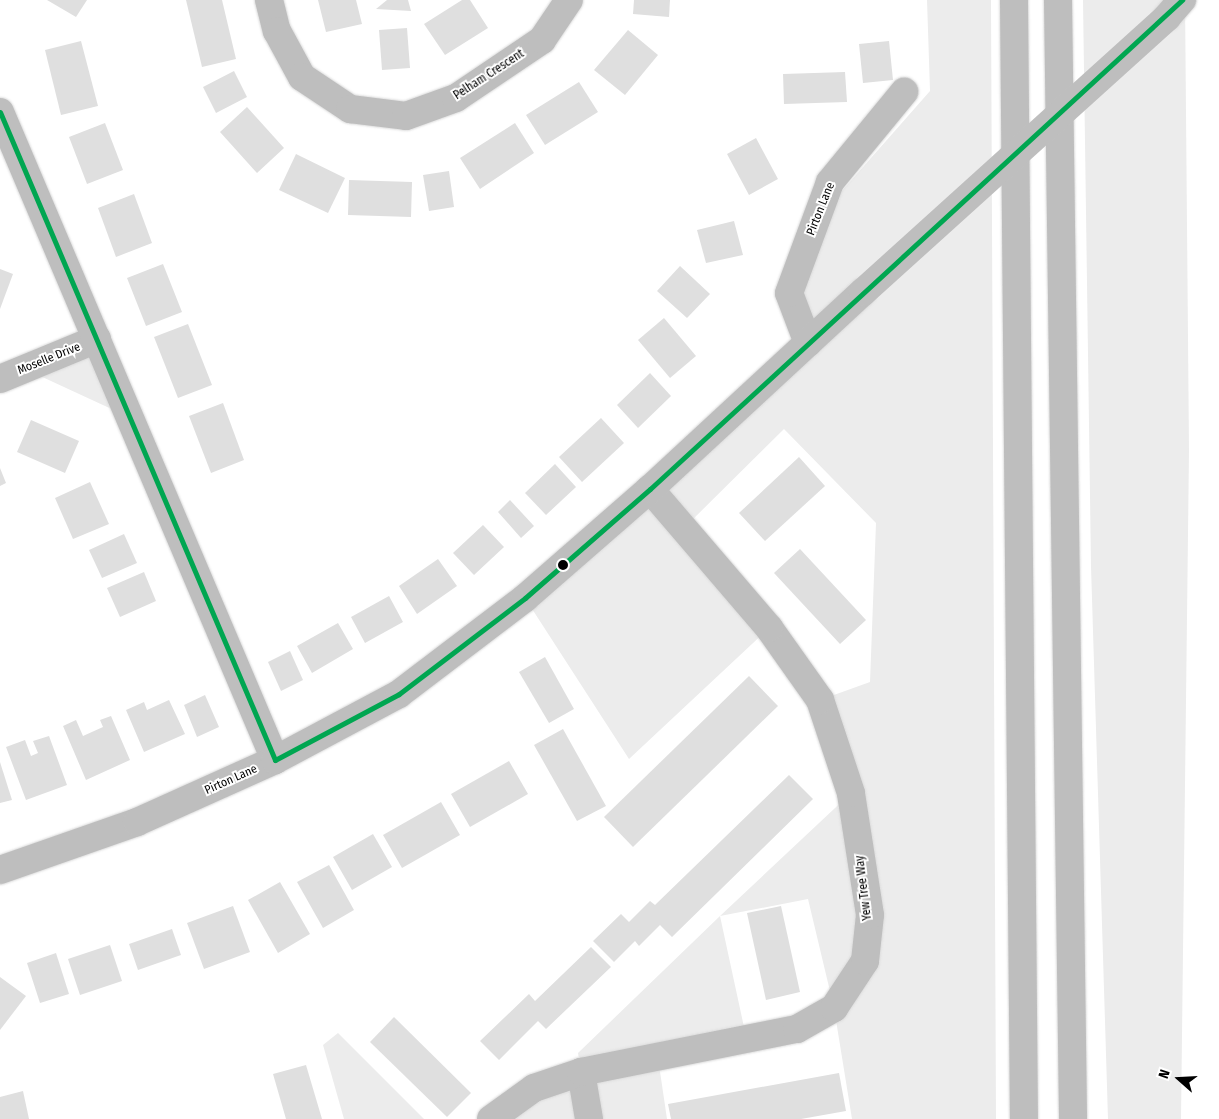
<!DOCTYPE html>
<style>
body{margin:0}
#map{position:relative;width:1219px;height:1119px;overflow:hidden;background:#fff;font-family:"Fira Sans Condensed",sans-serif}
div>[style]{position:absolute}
.green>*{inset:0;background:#ececec}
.building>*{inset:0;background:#dfdfdf}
.roads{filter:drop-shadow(0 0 1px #dbdbdb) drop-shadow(0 0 1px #dbdbdb)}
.minor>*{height:28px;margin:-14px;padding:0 14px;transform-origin:14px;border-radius:14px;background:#bebebe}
.tertiary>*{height:28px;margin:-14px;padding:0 14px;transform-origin:14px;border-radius:14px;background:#bebebe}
.trunk>*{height:28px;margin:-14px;padding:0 14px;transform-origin:14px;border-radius:14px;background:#bebebe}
.tertiary-bridge>*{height:28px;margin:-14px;padding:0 14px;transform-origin:14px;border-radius:14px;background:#bebebe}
.bus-1>*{height:5px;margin:-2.5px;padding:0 2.5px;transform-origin:2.5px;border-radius:2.5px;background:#00a651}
.dots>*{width:14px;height:14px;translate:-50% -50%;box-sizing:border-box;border:2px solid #fff;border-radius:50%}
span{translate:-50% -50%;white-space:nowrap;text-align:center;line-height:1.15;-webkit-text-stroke:4px #fff;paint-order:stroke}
.street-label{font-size:12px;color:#000}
.north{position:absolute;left:1154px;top:1054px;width:50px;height:50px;-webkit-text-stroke:4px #fff;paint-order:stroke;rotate:289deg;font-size:14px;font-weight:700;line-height:20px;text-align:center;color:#000}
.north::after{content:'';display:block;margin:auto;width:18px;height:22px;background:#000;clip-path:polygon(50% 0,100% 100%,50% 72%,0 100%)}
</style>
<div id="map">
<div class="green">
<div style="clip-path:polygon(927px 0,991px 0,996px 1119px,852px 1119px,834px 1008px,808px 899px,720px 916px,747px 1041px,658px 1058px,667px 1119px,502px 1119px,581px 1072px,578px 1053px,720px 916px,851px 793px,820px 700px,870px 682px,876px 523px,784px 429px,684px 528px,769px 628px,629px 759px,525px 598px,808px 343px,789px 293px,841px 192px,930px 91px)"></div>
<div style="clip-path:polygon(1083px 0,1185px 0,1189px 450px,1181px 1119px,1108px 1119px,1091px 566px)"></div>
<div style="clip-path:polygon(97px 339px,131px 418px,25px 369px)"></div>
<div style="clip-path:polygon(338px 1033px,424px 1119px,344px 1119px,323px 1045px)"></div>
</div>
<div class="building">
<div style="clip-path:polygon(47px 0,87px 0,76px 17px)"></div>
<div style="clip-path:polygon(186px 0,222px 0,236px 59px,202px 67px)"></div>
<div style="clip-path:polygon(318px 0,356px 0,362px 24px,326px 32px)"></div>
<div style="clip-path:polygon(387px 0,408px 0,411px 11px,376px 9px)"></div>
<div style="clip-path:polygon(462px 0,470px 0,488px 28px,445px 55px,424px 24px)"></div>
<div style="clip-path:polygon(634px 0,670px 0,669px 17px,633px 14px)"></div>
<div style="clip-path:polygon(407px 28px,410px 68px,382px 70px,379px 30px)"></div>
<div style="clip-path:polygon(628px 30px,658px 55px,625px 95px,594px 70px)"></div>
<div style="clip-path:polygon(81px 41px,98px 106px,61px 115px,45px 50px)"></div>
<div style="clip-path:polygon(889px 41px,893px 80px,863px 83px,859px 44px)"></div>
<div style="clip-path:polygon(234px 71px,247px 97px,216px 113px,203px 87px)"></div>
<div style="clip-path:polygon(845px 72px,847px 102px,784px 104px,783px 74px)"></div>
<div style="clip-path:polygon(579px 82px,598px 112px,545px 145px,526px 115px)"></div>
<div style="clip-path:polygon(247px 107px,284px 148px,257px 173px,220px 132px)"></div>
<div style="clip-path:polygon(105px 123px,123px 170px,87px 184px,69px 137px)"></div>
<div style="clip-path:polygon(515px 123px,534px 153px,480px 189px,460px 158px)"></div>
<div style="clip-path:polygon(756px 138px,778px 179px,749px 195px,727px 154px)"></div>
<div style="clip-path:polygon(296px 154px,345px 178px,328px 213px,279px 190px)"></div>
<div style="clip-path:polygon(449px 171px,454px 207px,429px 211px,423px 175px)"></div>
<div style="clip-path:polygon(349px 180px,412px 182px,411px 217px,348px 215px)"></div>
<div style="clip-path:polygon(134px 194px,152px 243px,116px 257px,98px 208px)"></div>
<div style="clip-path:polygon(734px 221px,743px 255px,706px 263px,697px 230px)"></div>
<div style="clip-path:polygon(163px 264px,182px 312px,146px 326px,127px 278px)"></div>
<div style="clip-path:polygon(680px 266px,710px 294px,687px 318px,657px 291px)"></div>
<div style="clip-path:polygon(0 269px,13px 274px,0 309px)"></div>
<div style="clip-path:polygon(664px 318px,696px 356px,670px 378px,638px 340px)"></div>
<div style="clip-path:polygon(188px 324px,212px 385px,178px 398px,154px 337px)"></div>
<div style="clip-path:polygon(650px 373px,671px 396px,638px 428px,617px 405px)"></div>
<div style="clip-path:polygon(223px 403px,244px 460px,211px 473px,189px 416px)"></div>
<div style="clip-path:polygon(601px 418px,624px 443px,582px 482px,559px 457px)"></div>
<div style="clip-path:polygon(31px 420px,79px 441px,65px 473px,17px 452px)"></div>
<div style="clip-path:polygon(799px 457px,825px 486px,765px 541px,739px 513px)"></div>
<div style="clip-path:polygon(555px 464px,576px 487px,546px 515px,525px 493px)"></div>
<div style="clip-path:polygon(0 468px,6px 483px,0 486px)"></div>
<div style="clip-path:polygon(90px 482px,109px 524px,73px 539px,55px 498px)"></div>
<div style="clip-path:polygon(510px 500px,534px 526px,521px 538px,498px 512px)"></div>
<div style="clip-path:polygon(483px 525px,504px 547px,474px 575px,453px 553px)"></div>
<div style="clip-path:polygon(124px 534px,137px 563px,102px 578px,89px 550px)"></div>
<div style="clip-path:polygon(800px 549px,866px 620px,840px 644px,774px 573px)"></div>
<div style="clip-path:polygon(438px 559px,457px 586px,417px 614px,399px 586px)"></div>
<div style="clip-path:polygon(144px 572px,156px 601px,120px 617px,107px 588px)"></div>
<div style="clip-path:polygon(389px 596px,403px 622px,365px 643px,351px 617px)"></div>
<div style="clip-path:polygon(338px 623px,353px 649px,312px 673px,297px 646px)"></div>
<div style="clip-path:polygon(290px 651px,303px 680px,281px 691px,268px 662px)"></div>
<div style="clip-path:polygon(545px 657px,574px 709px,549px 723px,519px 672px)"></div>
<div style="clip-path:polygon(749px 676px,778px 706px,633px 847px,604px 817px)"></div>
<div style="clip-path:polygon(205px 695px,219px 727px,197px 737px,184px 705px)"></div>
<div style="clip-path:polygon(169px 700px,185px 734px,144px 752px,126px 710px,144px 702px,147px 710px)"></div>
<div style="clip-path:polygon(111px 716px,130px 760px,86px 780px,63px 726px,76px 720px,83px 736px,103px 727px,100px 720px)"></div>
<div style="clip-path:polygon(563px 729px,606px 806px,577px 821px,534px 745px)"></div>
<div style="clip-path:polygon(49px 736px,67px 785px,26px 800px,6px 747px,25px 740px,31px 756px,38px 753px,33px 741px)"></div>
<div style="clip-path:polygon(509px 761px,528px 794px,470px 827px,451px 794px)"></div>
<div style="clip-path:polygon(0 762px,12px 800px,0 803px)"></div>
<div style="clip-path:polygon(789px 775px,813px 799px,672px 937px,660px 925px,639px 946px,635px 941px,614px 962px,593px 941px,621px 914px,629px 922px,650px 901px,655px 905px)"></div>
<div style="clip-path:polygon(441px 802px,460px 835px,402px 868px,383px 835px)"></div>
<div style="clip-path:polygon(373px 834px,392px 867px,352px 890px,333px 857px)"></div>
<div style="clip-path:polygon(329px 865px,354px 910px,323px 928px,297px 882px)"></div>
<div style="clip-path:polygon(280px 882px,310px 934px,278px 953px,248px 900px)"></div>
<div style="clip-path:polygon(233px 906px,250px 952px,204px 969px,187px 923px)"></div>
<div style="clip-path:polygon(781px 906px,800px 992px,766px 1000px,747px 913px)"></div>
<div style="clip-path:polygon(172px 929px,181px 955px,138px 970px,129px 944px)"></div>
<div style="clip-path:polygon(110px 945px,122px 981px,80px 995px,68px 959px)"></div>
<div style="clip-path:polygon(591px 947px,611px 967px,546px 1029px,538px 1021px,499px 1060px,480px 1041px,529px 994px,535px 1001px)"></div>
<div style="clip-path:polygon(56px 953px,69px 994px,40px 1003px,27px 963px)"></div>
<div style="clip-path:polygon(0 977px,26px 996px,0 1030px)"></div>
<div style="clip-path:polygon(394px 1017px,471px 1093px,447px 1117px,370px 1042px)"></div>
<div style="clip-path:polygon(306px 1065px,322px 1119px,286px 1119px,273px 1074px)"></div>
<div style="clip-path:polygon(839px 1073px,846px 1111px,801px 1119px,671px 1119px,668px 1104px)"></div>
<div style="clip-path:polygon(23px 1091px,29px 1119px,0 1119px,0 1097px)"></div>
</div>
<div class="roads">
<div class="minor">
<div style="left:269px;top:0;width:32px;rotate:76deg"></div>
<div style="left:277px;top:31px;width:52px;rotate:61.5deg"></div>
<div style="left:302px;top:77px;width:58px;rotate:33.7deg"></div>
<div style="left:350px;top:109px;width:56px;rotate:7.1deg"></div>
<div style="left:406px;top:116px;width:53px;rotate:-19.8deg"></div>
<div style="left:456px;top:98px;width:104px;rotate:-34deg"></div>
<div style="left:542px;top:40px;width:48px;rotate:-56deg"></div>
<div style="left:808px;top:343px;width:53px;rotate:-110.8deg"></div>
<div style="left:789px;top:293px;width:118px;rotate:-69.7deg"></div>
<div style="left:830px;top:182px;width:117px;rotate:-50.6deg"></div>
<div style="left:0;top:379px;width:105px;rotate:-22.4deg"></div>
<div style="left:581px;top:1072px;width:48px;rotate:80.3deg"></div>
<div style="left:491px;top:1119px;width:53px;rotate:-35.8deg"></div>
<div style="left:534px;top:1088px;width:50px;rotate:-18.8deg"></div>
<div style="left:581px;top:1072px;width:220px;rotate:-11.3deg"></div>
<div style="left:797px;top:1029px;width:43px;rotate:-29.6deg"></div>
<div style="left:834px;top:1008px;width:56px;rotate:-56.6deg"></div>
<div style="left:865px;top:961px;width:46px;rotate:-83.8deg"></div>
<div style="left:870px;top:915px;width:123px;rotate:-98.9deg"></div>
<div style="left:851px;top:793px;width:98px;rotate:-108.4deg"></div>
<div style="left:820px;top:700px;width:88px;rotate:-125.3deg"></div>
<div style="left:769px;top:628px;width:183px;rotate:-130.6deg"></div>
</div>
<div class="tertiary">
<div style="left:1167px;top:17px;width:23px;rotate:-49deg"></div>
<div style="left:0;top:112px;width:704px;rotate:67deg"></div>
<div style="left:0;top:870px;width:145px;rotate:-19.3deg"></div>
<div style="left:137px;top:822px;width:151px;rotate:-24.2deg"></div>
<div style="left:275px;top:760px;width:140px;rotate:-28deg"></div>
<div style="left:399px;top:694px;width:158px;rotate:-37.3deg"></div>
<div style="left:525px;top:598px;width:166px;rotate:-41.1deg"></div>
<div style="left:650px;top:489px;width:290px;rotate:-42.8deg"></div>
</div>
<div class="trunk">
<div style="left:1014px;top:0;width:1119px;rotate:89.49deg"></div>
<div style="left:1058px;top:0;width:1119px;rotate:89.23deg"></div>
</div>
</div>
<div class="tertiary-bridge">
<div style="left:863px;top:292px;width:410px;rotate:-42.1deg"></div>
</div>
<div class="bus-1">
<div style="left:0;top:112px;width:704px;rotate:67deg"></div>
<div style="left:275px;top:760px;width:140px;rotate:-28deg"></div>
<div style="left:399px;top:694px;width:158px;rotate:-37.3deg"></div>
<div style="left:525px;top:598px;width:166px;rotate:-41.1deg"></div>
<div style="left:650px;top:489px;width:723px;rotate:-42.59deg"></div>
</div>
<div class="dots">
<div style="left:563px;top:565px;background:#000"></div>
</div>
<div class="street-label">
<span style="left:489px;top:75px;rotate:-33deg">Pelham Crescent</span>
<span style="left:821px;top:209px;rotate:-68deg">Pirton Lane</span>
<span style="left:49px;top:359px;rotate:-22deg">Moselle Drive</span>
<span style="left:231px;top:780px;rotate:-24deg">Pirton Lane</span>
<span style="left:864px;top:888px;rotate:-97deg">Yew Tree Way</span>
</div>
<div class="north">N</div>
</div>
